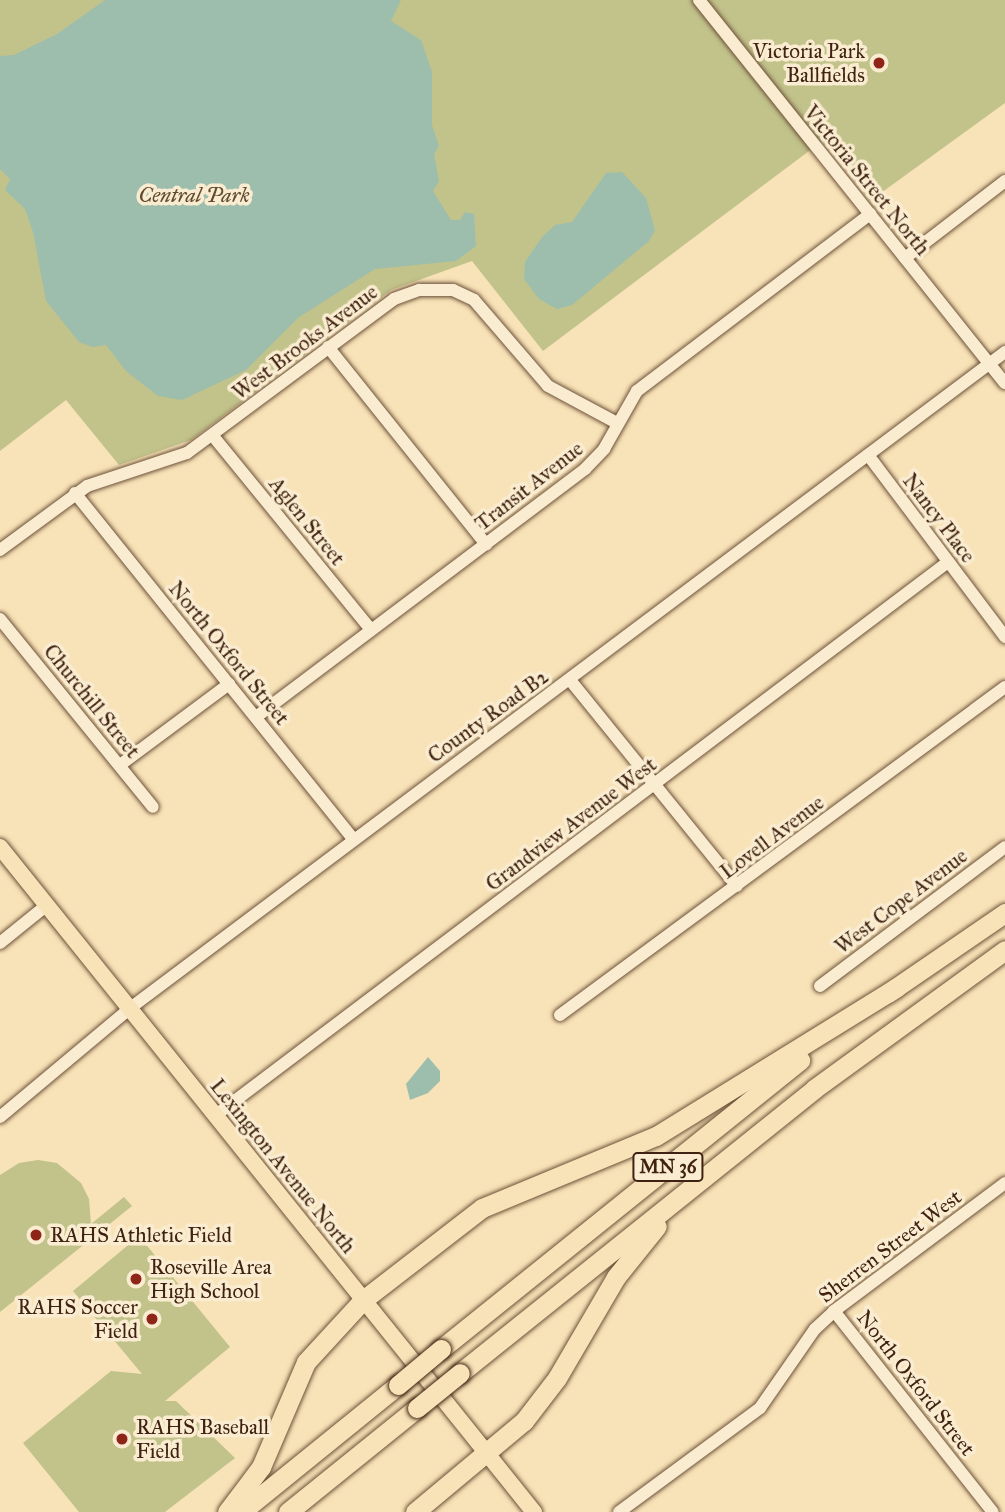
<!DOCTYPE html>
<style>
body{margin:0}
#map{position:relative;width:1005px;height:1512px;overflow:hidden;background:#f8e2b7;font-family:"IM FELL Great Primer",serif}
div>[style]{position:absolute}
.green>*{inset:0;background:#c2c28b}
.water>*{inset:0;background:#9dbeac}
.roads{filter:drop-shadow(0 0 2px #6d523a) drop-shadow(0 0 2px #6d523a)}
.minor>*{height:12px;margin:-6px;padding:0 6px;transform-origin:6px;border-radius:6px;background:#faecd0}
.major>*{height:16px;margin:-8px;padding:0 8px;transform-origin:8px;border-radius:8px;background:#f8e2b7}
.highway>*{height:19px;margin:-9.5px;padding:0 9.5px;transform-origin:9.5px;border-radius:9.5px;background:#f8e2b7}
.bridges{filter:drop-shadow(0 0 2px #3f2211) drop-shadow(0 0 2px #3f2211)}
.highway-bridge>*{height:19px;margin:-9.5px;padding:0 9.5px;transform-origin:9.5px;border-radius:9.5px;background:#f8e2b7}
.dots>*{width:19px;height:19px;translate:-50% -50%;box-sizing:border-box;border:4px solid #faecd0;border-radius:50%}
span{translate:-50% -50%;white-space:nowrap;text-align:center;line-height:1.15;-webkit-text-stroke:7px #faecd0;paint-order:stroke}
.shield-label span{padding:2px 5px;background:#faecd0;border:2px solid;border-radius:5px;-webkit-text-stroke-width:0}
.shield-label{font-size:19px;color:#3f2211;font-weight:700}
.poi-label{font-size:21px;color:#3f2211}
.right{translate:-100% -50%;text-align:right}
.left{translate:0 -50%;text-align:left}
.street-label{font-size:21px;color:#3f2211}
.park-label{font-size:21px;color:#604a30;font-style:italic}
</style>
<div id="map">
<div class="green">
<div style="clip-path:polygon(0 0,1005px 0,1005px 103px,874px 198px,825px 139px,543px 351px,472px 261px,391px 290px,191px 440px,119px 465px,66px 400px,0 451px)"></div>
<div style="clip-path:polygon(38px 1160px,57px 1163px,81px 1183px,89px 1199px,91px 1224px,124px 1197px,132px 1206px,0 1312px,0 1175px,19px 1163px)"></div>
<div style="clip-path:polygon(139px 1236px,230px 1347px,165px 1401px,176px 1401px,235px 1458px,165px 1512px,79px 1512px,23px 1443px,111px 1371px,142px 1374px,73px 1291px)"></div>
</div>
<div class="water">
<div style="clip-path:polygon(105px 0,401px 0,391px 21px,421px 40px,432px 72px,432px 125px,439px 146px,434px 154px,439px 181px,433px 191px,451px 220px,460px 220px,465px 212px,474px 214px,476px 246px,456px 261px,375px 269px,299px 317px,246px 370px,182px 400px,158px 396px,126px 371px,106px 345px,93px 347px,79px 342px,46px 301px,33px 232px,25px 209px,5px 190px,10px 179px,0 169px,0 56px,14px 55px,57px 34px)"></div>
<div style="clip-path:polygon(622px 172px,646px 198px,655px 230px,649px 241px,572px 305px,557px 309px,539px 299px,524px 279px,525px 262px,543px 236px,555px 225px,572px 222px,606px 173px)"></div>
<div style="clip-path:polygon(428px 1057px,440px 1071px,440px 1081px,428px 1093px,410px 1100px,406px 1084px)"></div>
</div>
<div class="roads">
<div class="minor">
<div style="left:699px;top:0;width:490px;rotate:51.4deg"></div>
<div style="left:905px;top:258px;width:126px;rotate:-37.6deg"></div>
<div style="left:328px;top:347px;width:253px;rotate:51.3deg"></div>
<div style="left:213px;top:436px;width:250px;rotate:50.8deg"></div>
<div style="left:868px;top:455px;width:228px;rotate:53deg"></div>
<div style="left:75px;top:493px;width:444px;rotate:51.2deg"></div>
<div style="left:0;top:550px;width:108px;rotate:-36.3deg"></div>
<div style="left:87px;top:486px;width:105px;rotate:-18.3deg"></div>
<div style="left:187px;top:453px;width:258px;rotate:-36.6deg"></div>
<div style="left:394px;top:299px;width:27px;rotate:-20deg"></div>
<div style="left:419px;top:290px;width:34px"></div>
<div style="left:453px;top:290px;width:23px;rotate:25deg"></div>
<div style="left:474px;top:300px;width:113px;rotate:49.3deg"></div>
<div style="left:548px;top:386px;width:78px;rotate:28.2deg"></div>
<div style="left:0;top:619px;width:242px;rotate:50.9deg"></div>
<div style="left:570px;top:680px;width:265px;rotate:51deg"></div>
<div style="left:256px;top:717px;width:412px;rotate:-37deg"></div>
<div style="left:585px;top:469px;width:28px;rotate:-46deg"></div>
<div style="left:604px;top:449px;width:67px;rotate:-60.4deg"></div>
<div style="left:637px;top:391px;width:293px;rotate:-37.2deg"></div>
<div style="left:120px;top:765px;width:136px;rotate:-36.6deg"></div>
<div style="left:0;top:943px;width:60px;rotate:-39deg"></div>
<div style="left:820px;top:986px;width:231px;rotate:-36.9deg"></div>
<div style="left:560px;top:1015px;width:553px;rotate:-36.39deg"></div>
<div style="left:216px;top:1115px;width:917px;rotate:-37.07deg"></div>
<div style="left:0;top:1117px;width:168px;rotate:-39.9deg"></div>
<div style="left:129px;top:1009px;width:1095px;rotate:-36.87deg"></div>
<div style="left:834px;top:1311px;width:256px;rotate:51.7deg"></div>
<div style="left:619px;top:1512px;width:175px;rotate:-36.4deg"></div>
<div style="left:760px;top:1408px;width:96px;rotate:-55.2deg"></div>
<div style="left:815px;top:1329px;width:26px;rotate:-43deg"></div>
<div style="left:834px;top:1311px;width:214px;rotate:-36.8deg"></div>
</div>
<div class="major">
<div style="left:0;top:847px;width:853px;rotate:51.24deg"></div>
</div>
<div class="highway">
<div style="left:888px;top:993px;width:142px;rotate:-34.4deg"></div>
<div style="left:441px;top:1349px;width:461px;rotate:-38.8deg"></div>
<div style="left:460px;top:1373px;width:454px;rotate:-38.7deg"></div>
<div style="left:814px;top:1089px;width:236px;rotate:-36deg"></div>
<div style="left:227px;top:1512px;width:56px;rotate:-52.9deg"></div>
<div style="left:261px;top:1467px;width:114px;rotate:-66.8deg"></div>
<div style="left:306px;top:1362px;width:84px;rotate:-47.4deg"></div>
<div style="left:363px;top:1300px;width:150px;rotate:-37.7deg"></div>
<div style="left:482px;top:1208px;width:188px;rotate:-22.5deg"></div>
<div style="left:656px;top:1136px;width:283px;rotate:-31.7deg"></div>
<div style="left:241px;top:1512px;width:202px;rotate:-39deg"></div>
<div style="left:288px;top:1512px;width:166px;rotate:-38.9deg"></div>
<div style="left:415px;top:1512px;width:142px;rotate:-39.9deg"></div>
<div style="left:524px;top:1421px;width:54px;rotate:-52.5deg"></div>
<div style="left:557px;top:1378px;width:117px;rotate:-59.7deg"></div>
<div style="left:616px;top:1277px;width:65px;rotate:-51.2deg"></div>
</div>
</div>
<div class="bridges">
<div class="highway-bridge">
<div style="left:398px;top:1385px;width:56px;rotate:-39.9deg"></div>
<div style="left:417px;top:1408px;width:55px;rotate:-39.1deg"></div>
</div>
</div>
<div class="dots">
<div style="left:879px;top:63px;background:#8f2418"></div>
<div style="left:36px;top:1235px;background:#8f2418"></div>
<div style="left:136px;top:1279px;background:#8f2418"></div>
<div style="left:152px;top:1319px;background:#8f2418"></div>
<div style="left:122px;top:1439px;background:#8f2418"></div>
</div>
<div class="shield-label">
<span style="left:668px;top:1167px">MN 36</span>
</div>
<div class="poi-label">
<span class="right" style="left:865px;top:63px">Victoria Park<br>Ballfields</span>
<span class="left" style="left:50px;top:1235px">RAHS Athletic Field</span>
<span class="left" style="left:150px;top:1279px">Roseville Area<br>High School</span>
<span class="right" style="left:138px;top:1319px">RAHS Soccer<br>Field</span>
<span class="left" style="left:136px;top:1439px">RAHS Baseball<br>Field</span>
</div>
<div class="street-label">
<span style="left:867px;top:180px;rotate:51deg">Victoria Street North</span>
<span style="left:305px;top:342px;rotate:-37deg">West Brooks Avenue</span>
<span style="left:529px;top:486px;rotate:-38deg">Transit Avenue</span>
<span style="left:939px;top:518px;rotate:53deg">Nancy Place</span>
<span style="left:307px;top:521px;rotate:51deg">Aglen Street</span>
<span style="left:229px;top:653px;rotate:51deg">North Oxford Street</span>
<span style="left:92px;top:701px;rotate:51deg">Churchill Street</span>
<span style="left:488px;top:716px;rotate:-36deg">County Road B2</span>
<span style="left:571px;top:824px;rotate:-37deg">Grandview Avenue West</span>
<span style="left:772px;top:837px;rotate:-37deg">Lovell Avenue</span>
<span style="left:901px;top:901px;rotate:-37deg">West Cope Avenue</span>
<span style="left:283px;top:1166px;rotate:51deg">Lexington Avenue North</span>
<span style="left:890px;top:1246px;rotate:-37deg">Sherren Street West</span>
<span style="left:916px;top:1383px;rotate:52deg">North Oxford Street</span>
</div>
<div class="park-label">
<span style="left:194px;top:195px">Central Park</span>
</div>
</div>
